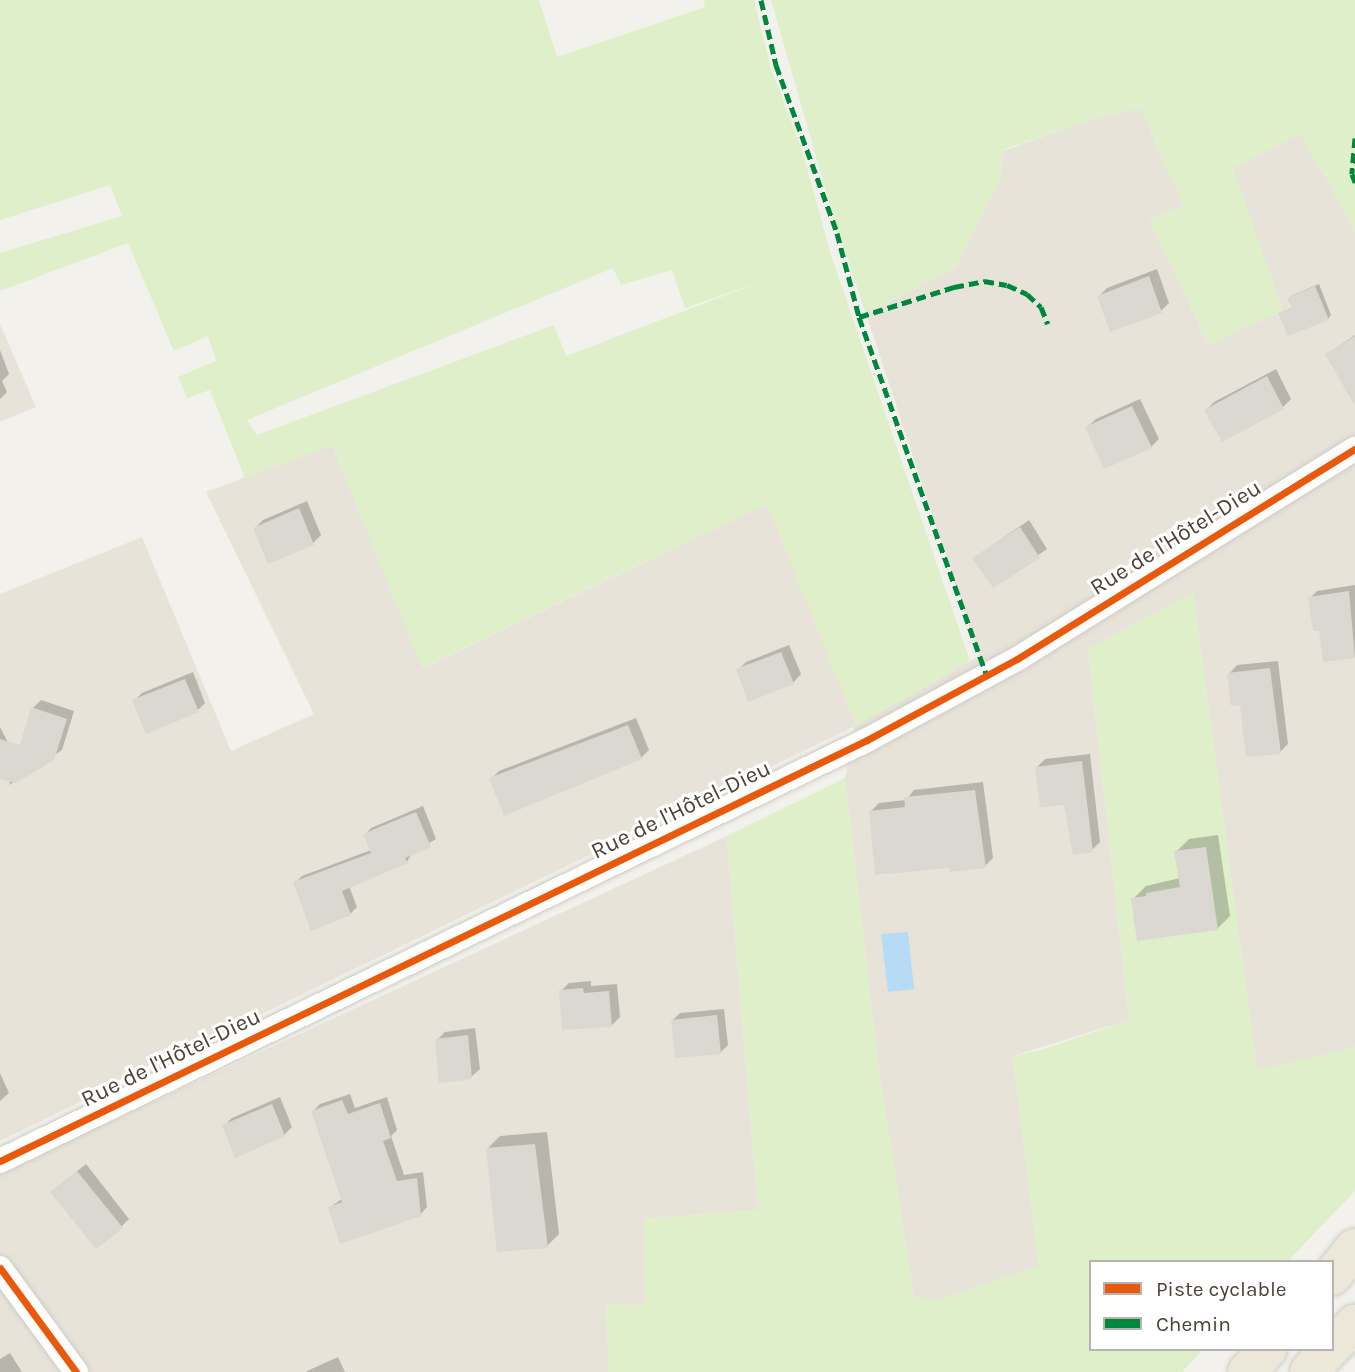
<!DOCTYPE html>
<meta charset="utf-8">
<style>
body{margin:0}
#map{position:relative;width:1355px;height:1372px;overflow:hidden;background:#f2f1ec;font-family:Karla,sans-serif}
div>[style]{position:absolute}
.residential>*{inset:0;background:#e7e3d9}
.green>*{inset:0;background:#dfefc9}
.water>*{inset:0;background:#b7dbf5}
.shadow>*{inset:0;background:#0003}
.building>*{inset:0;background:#dbd8d2}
.roads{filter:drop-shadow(0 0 2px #ceccc6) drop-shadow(0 0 2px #ceccc6)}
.street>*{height:24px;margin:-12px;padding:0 12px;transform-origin:12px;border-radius:12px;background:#fdfdfc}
.highway>*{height:38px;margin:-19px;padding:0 19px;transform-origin:19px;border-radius:19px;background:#ede7d9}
.quiet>*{height:5px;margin-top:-2.5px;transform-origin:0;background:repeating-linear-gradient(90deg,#00873e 0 10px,transparent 0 15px)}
.cycleway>*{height:7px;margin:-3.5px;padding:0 3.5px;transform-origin:3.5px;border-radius:3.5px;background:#e8590c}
span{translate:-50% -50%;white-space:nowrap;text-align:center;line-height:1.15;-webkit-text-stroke:6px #fff;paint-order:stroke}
.street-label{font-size:23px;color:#4a4336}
.legend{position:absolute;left:1089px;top:1260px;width:245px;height:91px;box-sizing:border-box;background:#fff;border:2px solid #b7b4af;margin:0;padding:9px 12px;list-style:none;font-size:21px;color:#4a4336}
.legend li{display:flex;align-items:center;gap:14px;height:35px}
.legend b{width:35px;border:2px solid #b7b4af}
</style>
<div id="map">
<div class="residential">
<div style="clip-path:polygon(1140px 108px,1184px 206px,1149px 219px,1208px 344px,1283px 311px,1232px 168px,1301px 133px,1355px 232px,1355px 1047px,1257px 1071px,1193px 593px,1088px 649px,1129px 1020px,1013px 1056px,1039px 1266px,935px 1301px,914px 1297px,878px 1065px,845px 778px,855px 726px,0 1141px,0 594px,142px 537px,231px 751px,314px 714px,206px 492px,332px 445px,423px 668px,767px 504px,857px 725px,979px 656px,866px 314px,954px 269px,1000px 179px,1003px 151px,1090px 120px)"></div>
<div style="clip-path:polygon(0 324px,36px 407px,0 422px)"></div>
<div style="clip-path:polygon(727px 836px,758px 1210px,644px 1219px,645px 1306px,606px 1304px,609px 1372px,0 1372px,0 1173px)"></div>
</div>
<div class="green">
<div style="clip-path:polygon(evenodd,0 0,539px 0,557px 57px,705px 7px,704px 0,754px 0,771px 68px,802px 150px,831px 255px,970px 661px,856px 726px,767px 504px,422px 668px,332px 445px,245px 478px,210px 390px,187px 398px,178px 377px,216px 361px,208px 336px,174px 351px,128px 243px,0 291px,0 253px,122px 216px,110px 185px,0 220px,0 0,613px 268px,621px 285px,672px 270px,685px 308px,763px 281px,566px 356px,554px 325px,257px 435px,247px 420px,613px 268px)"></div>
<div style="clip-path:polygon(771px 0,1355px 0,1355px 232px,1301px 133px,1233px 168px,1283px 311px,1208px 344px,1149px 219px,1184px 206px,1140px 108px,1090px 120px,1003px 150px,1000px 179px,954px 269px,866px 314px,832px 212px)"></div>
<div style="clip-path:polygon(1193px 593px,1257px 1070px,1355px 1047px,1355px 1191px,1287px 1262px,1091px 1262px,1091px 1349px,1204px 1349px,1182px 1372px,609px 1372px,606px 1303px,645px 1306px,644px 1219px,758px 1210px,727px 836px,845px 778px,878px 1065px,914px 1296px,935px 1301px,1038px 1266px,1013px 1056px,1044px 1049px,1129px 1020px,1088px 649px)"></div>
</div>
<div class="water">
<div style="clip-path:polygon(908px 932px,914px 989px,888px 992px,881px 934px)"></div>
</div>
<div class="shadow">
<div style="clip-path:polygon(1157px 269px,1169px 303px,1161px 311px,1099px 296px,1107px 288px)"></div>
<div style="clip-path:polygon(1319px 284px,1331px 315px,1328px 319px,1280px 314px,1293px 307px,1289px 298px,1293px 295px)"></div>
<div style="clip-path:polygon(1355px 335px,1355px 374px,1327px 354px)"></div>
<div style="clip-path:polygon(0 350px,9px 374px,2px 381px,7px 392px,0 399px)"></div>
<div style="clip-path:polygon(1276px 369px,1291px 399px,1283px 407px,1206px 410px,1214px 402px)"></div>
<div style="clip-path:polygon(1140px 399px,1159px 439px,1151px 447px,1087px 427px,1096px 419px)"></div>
<div style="clip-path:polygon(307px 501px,321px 535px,313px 543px,255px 528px,263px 520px)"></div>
<div style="clip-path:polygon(1029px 520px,1047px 549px,993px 586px,974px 558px)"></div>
<div style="clip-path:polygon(1355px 585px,1355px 657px,1325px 660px,1321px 629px,1310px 598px,1317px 591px)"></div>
<div style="clip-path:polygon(789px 645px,801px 674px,793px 683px,738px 670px,746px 662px)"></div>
<div style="clip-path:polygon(1278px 661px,1288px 744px,1280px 752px,1229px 674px,1237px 665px)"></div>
<div style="clip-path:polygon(193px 672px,205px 703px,198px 710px,134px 701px,142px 693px)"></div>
<div style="clip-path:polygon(41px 700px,74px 711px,62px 750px,9px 785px,11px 780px,0 777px,0 727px,17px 760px,33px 708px)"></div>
<div style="clip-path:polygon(636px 718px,649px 750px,641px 758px,491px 779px,499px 771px)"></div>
<div style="clip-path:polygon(1090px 754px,1100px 842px,1092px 850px,1066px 803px,1037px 767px,1045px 759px)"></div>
<div style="clip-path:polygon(983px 782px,993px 858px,985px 866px,951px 866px,870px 812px,879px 803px,906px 800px,914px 790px)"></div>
<div style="clip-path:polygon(423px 806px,436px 839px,412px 853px,407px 862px,349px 886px,357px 907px,350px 914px,295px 883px,302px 876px,371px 850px,365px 835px,371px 828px)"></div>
<div style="clip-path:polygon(1218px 835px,1230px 916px,1217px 929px,1133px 899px,1146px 886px,1180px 878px,1176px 852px,1189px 839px)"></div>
<div style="clip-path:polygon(591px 981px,591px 986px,617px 984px,620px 1017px,612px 1025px,561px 991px,569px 983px)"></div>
<div style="clip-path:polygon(724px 1009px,728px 1045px,721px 1052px,673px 1020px,680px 1013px)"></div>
<div style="clip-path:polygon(475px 1028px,480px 1069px,471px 1077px,437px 1040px,445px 1032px)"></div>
<div style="clip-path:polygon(0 1073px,9px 1093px,0 1101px)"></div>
<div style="clip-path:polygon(350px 1094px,355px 1108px,387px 1097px,397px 1130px,391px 1136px,404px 1175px,423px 1172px,427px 1207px,420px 1215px,330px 1207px,343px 1198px,313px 1111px,320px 1104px)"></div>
<div style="clip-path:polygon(280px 1097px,292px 1127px,284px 1135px,224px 1126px,232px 1118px)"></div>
<div style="clip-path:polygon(547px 1132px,559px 1234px,547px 1246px,487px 1149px,500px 1136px)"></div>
<div style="clip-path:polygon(86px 1164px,129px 1219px,121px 1227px,61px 1184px)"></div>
<div style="clip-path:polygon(10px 1353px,22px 1372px,0 1372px,0 1359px)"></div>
<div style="clip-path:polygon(338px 1357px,345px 1372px,306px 1372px,307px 1371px)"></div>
</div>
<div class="building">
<div style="clip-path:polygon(1149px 276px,1162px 313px,1110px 332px,1097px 296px)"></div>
<div style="clip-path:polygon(1315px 286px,1329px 320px,1288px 336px,1278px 313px,1292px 308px,1287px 298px)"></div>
<div style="clip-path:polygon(1355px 336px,1355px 406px,1325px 354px)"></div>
<div style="clip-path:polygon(1267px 376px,1284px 409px,1222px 442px,1204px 410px)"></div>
<div style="clip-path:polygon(1132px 406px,1152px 448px,1104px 469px,1085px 427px)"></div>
<div style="clip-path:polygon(299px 508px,314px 545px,268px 564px,253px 528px)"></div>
<div style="clip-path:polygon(1020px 527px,1040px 558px,993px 588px,972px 558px)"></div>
<div style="clip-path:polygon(1349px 591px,1355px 658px,1323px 662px,1319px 631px,1313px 631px,1308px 597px)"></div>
<div style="clip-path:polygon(781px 652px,794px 684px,748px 702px,736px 669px)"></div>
<div style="clip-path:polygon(1270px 668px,1281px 754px,1246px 757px,1240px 705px,1231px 706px,1227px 673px)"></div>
<div style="clip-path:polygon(185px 679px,199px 712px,146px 734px,132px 700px)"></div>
<div style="clip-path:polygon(31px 707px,67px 719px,54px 760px,16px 783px,0 779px,0 739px,20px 745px)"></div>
<div style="clip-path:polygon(628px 725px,642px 759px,504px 816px,489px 778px)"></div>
<div style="clip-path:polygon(1082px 761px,1093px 852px,1073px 855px,1064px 805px,1040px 807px,1035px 767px)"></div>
<div style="clip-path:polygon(975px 790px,986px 868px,950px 872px,949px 868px,875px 875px,869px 811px,905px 807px,904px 797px)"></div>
<div style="clip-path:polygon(416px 812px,431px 847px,405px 858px,408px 863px,342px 891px,351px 915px,311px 931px,293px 882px,371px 853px,363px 834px)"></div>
<div style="clip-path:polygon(1206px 847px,1218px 930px,1137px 941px,1131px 898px,1146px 896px,1146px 893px,1180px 887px,1174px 851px)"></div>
<div style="clip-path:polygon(583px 988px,584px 993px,609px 991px,612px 1027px,562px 1030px,559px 990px)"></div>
<div style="clip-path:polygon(717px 1015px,721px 1054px,675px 1058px,671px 1020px)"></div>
<div style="clip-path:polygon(468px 1035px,472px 1079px,439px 1083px,435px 1039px)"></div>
<div style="clip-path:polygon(342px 1100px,348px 1114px,380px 1103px,391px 1138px,383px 1141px,397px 1181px,417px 1178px,421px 1216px,340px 1244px,328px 1207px,342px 1202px,311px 1111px)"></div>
<div style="clip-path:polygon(272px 1104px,285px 1136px,235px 1158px,222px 1125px)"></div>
<div style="clip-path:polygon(535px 1144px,548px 1248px,497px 1252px,486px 1148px)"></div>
<div style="clip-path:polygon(77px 1171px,123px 1228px,96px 1249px,50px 1192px)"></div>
</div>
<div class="roads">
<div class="street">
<div style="left:0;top:1161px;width:964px;rotate:-25.9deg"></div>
<div style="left:867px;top:740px;width:170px;rotate:-28.4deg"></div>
<div style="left:1017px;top:659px;width:398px;rotate:-31.9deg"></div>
<div style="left:0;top:1268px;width:129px;rotate:53.8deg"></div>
</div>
<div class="highway">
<div style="left:1332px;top:1276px;width:36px;rotate:-51deg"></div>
<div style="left:1332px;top:1347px;width:33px;rotate:-45deg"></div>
<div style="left:1247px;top:1372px;width:31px;rotate:-48deg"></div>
<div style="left:1309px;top:1372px;width:31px;rotate:-48deg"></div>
</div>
</div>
<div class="quiet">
<div style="left:761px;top:0;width:67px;rotate:77deg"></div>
<div style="left:776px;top:65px;width:179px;rotate:70deg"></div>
<div style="left:837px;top:233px;width:87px;rotate:75.3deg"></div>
<div style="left:859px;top:317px;width:381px;rotate:70.4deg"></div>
<div style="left:1355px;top:138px;width:36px;rotate:95deg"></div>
<div style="left:1352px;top:174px;width:9px;rotate:69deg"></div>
<div style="left:859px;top:317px;width:100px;rotate:-17.5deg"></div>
<div style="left:954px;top:287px;width:31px;rotate:-11deg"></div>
<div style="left:984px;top:281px;width:23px;rotate:10deg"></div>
<div style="left:1007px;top:285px;width:22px;rotate:24deg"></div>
<div style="left:1027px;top:294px;width:19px;rotate:43deg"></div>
<div style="left:1041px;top:307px;width:18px;rotate:68deg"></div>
</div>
<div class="cycleway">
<div style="left:0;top:1161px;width:964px;rotate:-25.9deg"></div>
<div style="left:867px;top:740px;width:170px;rotate:-28.4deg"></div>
<div style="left:1017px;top:659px;width:398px;rotate:-31.9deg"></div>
<div style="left:0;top:1268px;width:129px;rotate:53.8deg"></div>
</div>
<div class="street-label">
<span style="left:1176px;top:538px;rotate:-32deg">Rue de l'Hôtel-Dieu</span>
<span style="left:681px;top:810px;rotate:-26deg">Rue de l'Hôtel-Dieu</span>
<span style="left:171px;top:1058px;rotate:-26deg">Rue de l'Hôtel-Dieu</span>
</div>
<ul class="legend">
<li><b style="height:9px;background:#e8590c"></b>Piste cyclable</li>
<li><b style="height:9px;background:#00873e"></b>Chemin</li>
</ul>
</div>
